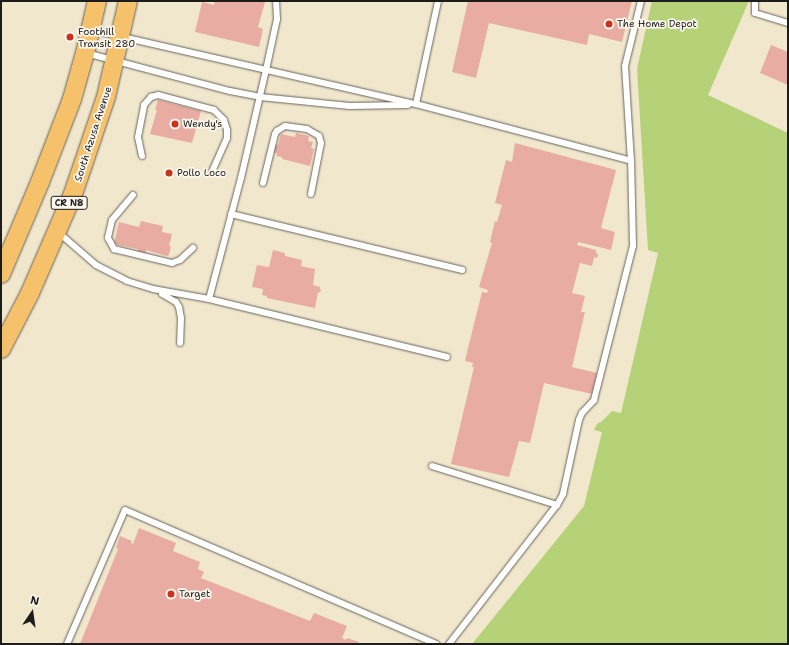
<!DOCTYPE html>
<style>
body{margin:0}
#map{position:relative;width:789px;height:645px;overflow:hidden;background:#f1e7cd;font-family:"Shantell Sans",sans-serif}
div>[style]{position:absolute}
.green>*{inset:0;background:#b5d278}
.building>*{inset:0;background:#e8aca3}
.roads{filter:drop-shadow(0 0 1px #67635a) drop-shadow(0 0 1px #67635a)}
.lane>*{height:6px;margin:-3px;padding:0 3px;transform-origin:3px;border-radius:3px;background:#fff}
.primary>*{height:18px;margin:-9px;padding:0 9px;transform-origin:9px;border-radius:9px;background:#f5c16b}
.dots>*{width:11px;height:11px;translate:-50% -50%;box-sizing:border-box;border:2px solid #fbf7ec;border-radius:50%}
span{translate:-50% -50%;white-space:nowrap;text-align:center;line-height:1.15;-webkit-text-stroke:3.5px #fbf7ec;paint-order:stroke}
.shield-label span{padding:1px 3px;background:#fbf7ec;border:1px solid;border-radius:3px;-webkit-text-stroke-width:0}
.shield-label{font-size:9px;color:#1c1c1c;font-weight:700}
.poi-label{font-size:10px;color:#1c1c1c}
.left{translate:0 -50%;text-align:left}
.street-label{font-size:10px;color:#1c1c1c}
.frame{position:absolute;inset:0;border:2px solid #1c1c1c;pointer-events:none}
.north{position:absolute;left:12px;top:593px;width:40px;height:40px;-webkit-text-stroke:3px #fbf7ec;paint-order:stroke;rotate:13deg;font-size:11px;font-weight:700;line-height:16px;text-align:center;color:#1c1c1c}
.north::after{content:'';display:block;margin:auto;width:14px;height:18px;background:#1c1c1c;clip-path:polygon(50% 0,100% 100%,50% 72%,0 100%)}
</style>
<div id="map">
<div class="green">
<div style="clip-path:polygon(652px 1px,749px 1px,708px 95px,788px 133px,788px 644px,472px 644px,584px 506px,602px 432px,594px 430px,597px 424px,602px 421px,612px 411px,621px 413px,658px 253px,648px 250px,637px 69px)"></div>
</div>
<div class="building">
<div style="clip-path:polygon(215px 1px,265px 2px,258px 27px,263px 29px,259px 47px,195px 32px,202px 2px,214px 5px)"></div>
<div style="clip-path:polygon(468px 1px,632px 1px,622px 42px,589px 34px,587px 45px,489px 23px,476px 78px,452px 72px)"></div>
<div style="clip-path:polygon(771px 45px,788px 52px,788px 85px,760px 73px)"></div>
<div style="clip-path:polygon(158px 100px,201px 111px,192px 143px,150px 134px,157px 110px,155px 110px)"></div>
<div style="clip-path:polygon(296px 133px,309px 136px,308px 141px,313px 142px,311px 148px,314px 149px,310px 166px,282px 159px,282px 157px,276px 156px,277px 153px,274px 153px,275px 144px,278px 145px,281px 134px,295px 137px)"></div>
<div style="clip-path:polygon(515px 143px,616px 170px,601px 228px,615px 232px,611px 250px,578px 242px,577px 245px,596px 250px,596px 253px,598px 254px,597px 258px,594px 257px,592px 266px,580px 263px,572px 293px,585px 296px,581px 312px,585px 312px,572px 367px,597px 373px,592px 394px,544px 383px,530px 443px,519px 441px,509px 477px,451px 464px,474px 367px,472px 367px,473px 363px,465px 361px,468px 348px,482px 292px,487px 293px,488px 290px,479px 287px,492px 243px,490px 242px,495px 221px,497px 222px,502px 205px,495px 203px,506px 160px,512px 162px)"></div>
<div style="clip-path:polygon(141px 221px,163px 226px,162px 232px,172px 234px,169px 246px,171px 246px,169px 255px,167px 256px,146px 250px,146px 254px,138px 252px,138px 249px,114px 244px,119px 222px,139px 227px)"></div>
<div style="clip-path:polygon(273px 250px,285px 253px,285px 256px,302px 260px,301px 266px,315px 269px,313px 285px,320px 287px,320px 289px,321px 289px,320px 293px,318px 292px,315px 308px,267px 298px,267px 296px,262px 295px,263px 289px,252px 287px,257px 265px,269px 267px)"></div>
<div style="clip-path:polygon(139px 528px,176px 543px,173px 551px,200px 562px,198px 569px,204px 572px,201px 578px,310px 621px,314px 613px,347px 626px,342px 638px,346px 640px,347px 638px,359px 642px,358px 644px,80px 644px,118px 549px,116px 548px,120px 536px,132px 541px,131px 543px,133px 544px)"></div>
</div>
<div class="roads">
<div class="lane">
<div style="left:755px;top:1px;width:12px;rotate:90deg"></div>
<div style="left:755px;top:13px;width:34px;rotate:17deg"></div>
<div style="left:92px;top:30px;width:332px;rotate:12.9deg"></div>
<div style="left:416px;top:104px;width:222px;rotate:14.8deg"></div>
<div style="left:86px;top:53px;width:149px;rotate:14.8deg"></div>
<div style="left:230px;top:91px;width:31px;rotate:11deg"></div>
<div style="left:260px;top:97px;width:90px;rotate:5.7deg"></div>
<div style="left:350px;top:106px;width:58px;rotate:-1deg"></div>
<div style="left:416px;top:104px;width:105px;rotate:-77.9deg"></div>
<div style="left:142px;top:156px;width:19px;rotate:-102deg"></div>
<div style="left:138px;top:137px;width:33px;rotate:-79deg"></div>
<div style="left:144px;top:105px;width:11px;rotate:-49deg"></div>
<div style="left:151px;top:97px;width:7px;rotate:-16deg"></div>
<div style="left:158px;top:95px;width:58px;rotate:15deg"></div>
<div style="left:214px;top:110px;width:14px;rotate:45deg"></div>
<div style="left:224px;top:120px;width:10px;rotate:73deg"></div>
<div style="left:227px;top:130px;width:8px;rotate:90deg"></div>
<div style="left:227px;top:138px;width:36px;rotate:114deg"></div>
<div style="left:263px;top:183px;width:50px;rotate:-76.2deg"></div>
<div style="left:275px;top:134px;width:4px;rotate:-56deg"></div>
<div style="left:277px;top:131px;width:9px;rotate:-32deg"></div>
<div style="left:285px;top:126px;width:22px;rotate:8deg"></div>
<div style="left:307px;top:129px;width:14px;rotate:30deg"></div>
<div style="left:319px;top:136px;width:7px;rotate:74deg"></div>
<div style="left:321px;top:143px;width:52px;rotate:101.1deg"></div>
<div style="left:133px;top:195px;width:33px;rotate:130deg"></div>
<div style="left:112px;top:220px;width:18px;rotate:103deg"></div>
<div style="left:108px;top:238px;width:13px;rotate:61deg"></div>
<div style="left:114px;top:249px;width:60px;rotate:13.6deg"></div>
<div style="left:172px;top:263px;width:9px;rotate:-21deg"></div>
<div style="left:180px;top:260px;width:18px;rotate:-43deg"></div>
<div style="left:231px;top:214px;width:238px;rotate:13.6deg"></div>
<div style="left:58px;top:232px;width:50px;rotate:41deg"></div>
<div style="left:96px;top:265px;width:35px;rotate:27deg"></div>
<div style="left:127px;top:281px;width:27px;rotate:17deg"></div>
<div style="left:153px;top:289px;width:57px;rotate:10.1deg"></div>
<div style="left:209px;top:299px;width:245px;rotate:13.7deg"></div>
<div style="left:162px;top:294px;width:16px;rotate:30deg"></div>
<div style="left:176px;top:302px;width:6px;rotate:59deg"></div>
<div style="left:179px;top:307px;width:11px;rotate:80deg"></div>
<div style="left:181px;top:318px;width:25px;rotate:92deg"></div>
<div style="left:209px;top:299px;width:125px;rotate:-75.2deg"></div>
<div style="left:241px;top:178px;width:111px;rotate:-77deg"></div>
<div style="left:266px;top:70px;width:52px;rotate:-77.8deg"></div>
<div style="left:277px;top:19px;width:18px;rotate:-93deg"></div>
<div style="left:432px;top:466px;width:131px;rotate:17.3deg"></div>
<div style="left:67px;top:644px;width:146px;rotate:-66.6deg"></div>
<div style="left:125px;top:510px;width:339px;rotate:23.3deg"></div>
<div style="left:449px;top:644px;width:176px;rotate:-52.2deg"></div>
<div style="left:557px;top:505px;width:13px;rotate:-61deg"></div>
<div style="left:563px;top:494px;width:76px;rotate:-77.8deg"></div>
<div style="left:579px;top:420px;width:8px;rotate:-67deg"></div>
<div style="left:582px;top:413px;width:18px;rotate:-47deg"></div>
<div style="left:594px;top:400px;width:159px;rotate:-75.8deg"></div>
<div style="left:633px;top:246px;width:85px;rotate:-91.3deg"></div>
<div style="left:631px;top:161px;width:95px;rotate:-93.6deg"></div>
<div style="left:625px;top:66px;width:67px;rotate:-76.2deg"></div>
</div>
<div class="primary">
<div style="left:1px;top:274px;width:100px;rotate:-67deg"></div>
<div style="left:40px;top:182px;width:89px;rotate:-68.9deg"></div>
<div style="left:72px;top:99px;width:48px;rotate:-74.2deg"></div>
<div style="left:85px;top:53px;width:53px;rotate:-77deg"></div>
<div style="left:1px;top:349px;width:63px;rotate:-62.6deg"></div>
<div style="left:30px;top:293px;width:108px;rotate:-66.5deg"></div>
<div style="left:73px;top:194px;width:102px;rotate:-71.2deg"></div>
<div style="left:106px;top:97px;width:98px;rotate:-77.1deg"></div>
</div>
</div>
<div class="dots">
<div style="left:609px;top:24px;background:#c8321e"></div>
<div style="left:70px;top:37px;background:#c8321e"></div>
<div style="left:175px;top:124px;background:#c8321e"></div>
<div style="left:169px;top:173px;background:#c8321e"></div>
<div style="left:171px;top:594px;background:#c8321e"></div>
</div>
<div class="shield-label">
<span style="left:69px;top:203px">CR N8</span>
</div>
<div class="poi-label">
<span class="left" style="left:617px;top:24px">The Home Depot</span>
<span class="left" style="left:78px;top:37px">Foothill<br>Transit 280</span>
<span class="left" style="left:183px;top:124px">Wendy's</span>
<span class="left" style="left:177px;top:173px">Pollo Loco</span>
<span class="left" style="left:179px;top:594px">Target</span>
</div>
<div class="street-label">
<span style="left:93px;top:134px;rotate:-72deg">South Azusa Avenue</span>
</div>
<div class="frame"></div>
<div class="north">N</div>
</div>
